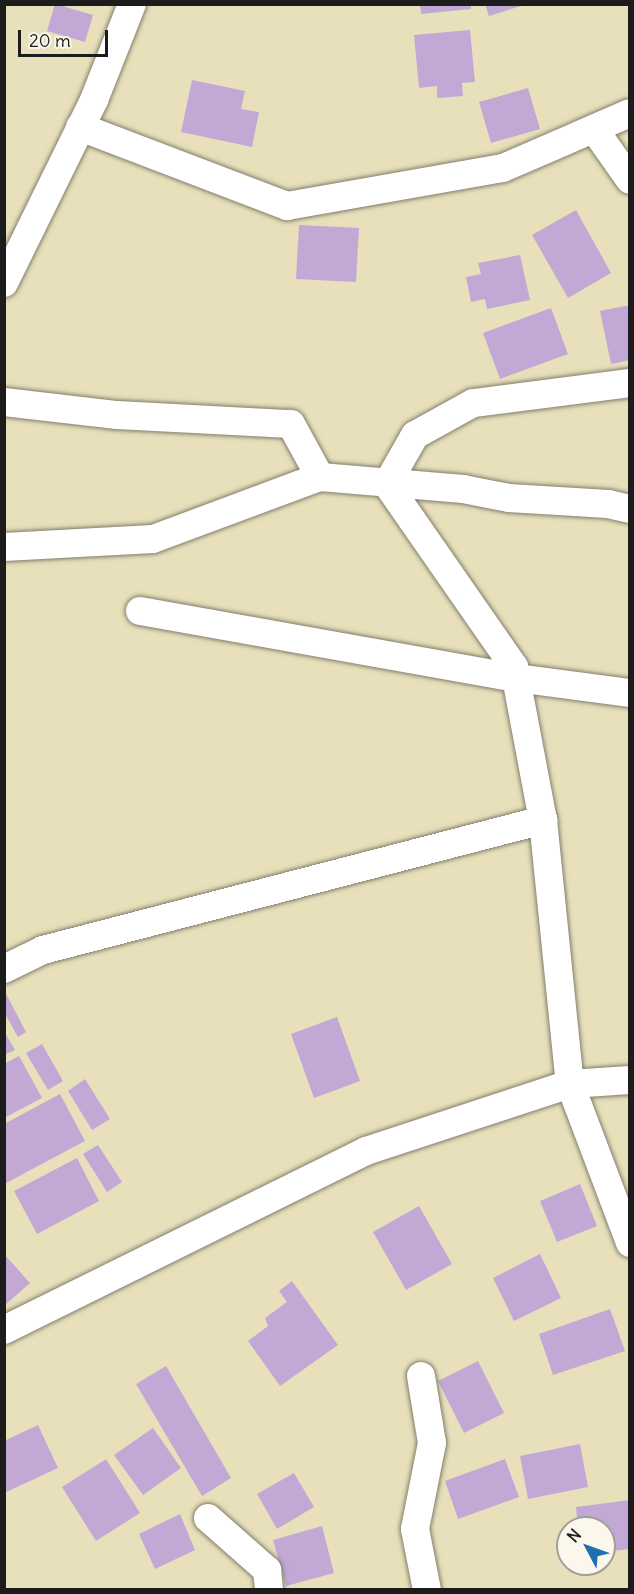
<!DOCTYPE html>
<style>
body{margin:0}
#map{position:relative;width:634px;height:1594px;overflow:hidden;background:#e8e0bb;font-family:Delius,sans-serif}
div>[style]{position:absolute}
.building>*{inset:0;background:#c2a8d5}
.roads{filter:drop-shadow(0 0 2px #827e6c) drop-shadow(0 0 2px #827e6c)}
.street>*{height:28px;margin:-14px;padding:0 14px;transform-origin:14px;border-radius:14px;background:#fff}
span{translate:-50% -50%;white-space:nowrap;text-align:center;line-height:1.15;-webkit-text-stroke:5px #fbf7ec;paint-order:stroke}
.frame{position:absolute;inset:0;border:6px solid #1c1c1c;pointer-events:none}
.north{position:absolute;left:556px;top:1516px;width:60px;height:60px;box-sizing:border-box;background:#fbf7ec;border:2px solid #a29f99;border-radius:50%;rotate:311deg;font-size:16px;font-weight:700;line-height:24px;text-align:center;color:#1c1c1c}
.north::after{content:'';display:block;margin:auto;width:21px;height:27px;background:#1f6fb2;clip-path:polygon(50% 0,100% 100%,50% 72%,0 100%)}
.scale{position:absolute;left:18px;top:30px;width:90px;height:27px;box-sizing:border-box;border:3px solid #1c1c1c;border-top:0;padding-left:8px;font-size:18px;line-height:21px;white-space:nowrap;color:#1c1c1c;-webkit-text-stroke:4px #fbf7ec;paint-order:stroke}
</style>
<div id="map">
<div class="building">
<div style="clip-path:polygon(55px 4px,93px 15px,85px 42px,47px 31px)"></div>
<div style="clip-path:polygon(420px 4px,471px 4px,471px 9px,421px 14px)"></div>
<div style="clip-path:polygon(485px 4px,524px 4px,524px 5px,489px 16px)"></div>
<div style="clip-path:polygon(470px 30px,475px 82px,462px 83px,463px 96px,437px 98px,437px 86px,419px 88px,414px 35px)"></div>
<div style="clip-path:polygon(192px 80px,245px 91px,241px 109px,259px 112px,252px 147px,181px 132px)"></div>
<div style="clip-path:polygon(528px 88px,540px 129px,491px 143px,479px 102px)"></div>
<div style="clip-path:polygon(576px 210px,611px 273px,568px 298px,532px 235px)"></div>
<div style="clip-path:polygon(299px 225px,359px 228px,356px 282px,296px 279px)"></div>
<div style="clip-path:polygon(520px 255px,530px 300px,487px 309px,485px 299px,471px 302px,466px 277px,481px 274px,478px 263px)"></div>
<div style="clip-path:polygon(630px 305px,630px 360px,611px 364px,600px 311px)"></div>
<div style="clip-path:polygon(551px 308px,568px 354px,500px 379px,483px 333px)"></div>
<div style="clip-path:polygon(4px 990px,26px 1032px,18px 1037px,4px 1012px)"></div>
<div style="clip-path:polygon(337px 1017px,360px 1081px,314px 1098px,291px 1034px)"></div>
<div style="clip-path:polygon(4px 1031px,15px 1050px,4px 1055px)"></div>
<div style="clip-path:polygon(42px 1044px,63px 1081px,48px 1090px,26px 1053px)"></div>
<div style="clip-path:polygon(19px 1056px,42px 1098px,4px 1118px,4px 1064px)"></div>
<div style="clip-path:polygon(85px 1079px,110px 1119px,92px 1130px,68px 1091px)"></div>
<div style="clip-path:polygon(60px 1094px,85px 1141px,6px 1183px,4px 1124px)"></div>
<div style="clip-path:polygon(98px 1145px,122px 1182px,107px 1192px,83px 1154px)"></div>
<div style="clip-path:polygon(77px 1158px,99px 1201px,37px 1234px,14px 1191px)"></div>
<div style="clip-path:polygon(580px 1184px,597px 1226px,557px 1242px,540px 1201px)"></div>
<div style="clip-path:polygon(419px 1206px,452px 1264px,406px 1290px,373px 1232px)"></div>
<div style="clip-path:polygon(4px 1254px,30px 1283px,4px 1306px)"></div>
<div style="clip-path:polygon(540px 1254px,561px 1298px,514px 1321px,493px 1278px)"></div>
<div style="clip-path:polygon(292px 1281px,338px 1345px,280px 1386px,248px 1341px,268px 1326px,265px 1318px,287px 1302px,279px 1291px)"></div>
<div style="clip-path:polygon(610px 1309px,625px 1351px,553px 1375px,539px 1334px)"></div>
<div style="clip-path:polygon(478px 1361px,504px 1413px,464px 1433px,438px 1381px)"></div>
<div style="clip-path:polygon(166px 1366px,231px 1478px,202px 1496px,136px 1384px)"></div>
<div style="clip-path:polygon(38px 1425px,58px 1468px,4px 1493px,4px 1441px)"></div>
<div style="clip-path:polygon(153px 1428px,181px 1468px,143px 1495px,114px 1455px)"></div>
<div style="clip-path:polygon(580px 1444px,588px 1487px,528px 1499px,520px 1456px)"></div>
<div style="clip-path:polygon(106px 1459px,140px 1513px,96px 1541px,62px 1487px)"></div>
<div style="clip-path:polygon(505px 1459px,519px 1497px,458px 1519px,445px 1481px)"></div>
<div style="clip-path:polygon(294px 1473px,314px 1507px,277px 1529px,257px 1494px)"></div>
<div style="clip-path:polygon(630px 1500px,630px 1549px,604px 1552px,604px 1528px,578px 1528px,576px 1507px)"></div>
<div style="clip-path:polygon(180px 1514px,195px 1550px,155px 1569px,139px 1534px)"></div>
<div style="clip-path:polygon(322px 1526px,334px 1573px,286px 1586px,273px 1540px)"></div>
</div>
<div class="roads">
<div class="street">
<div style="left:80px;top:127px;width:222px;rotate:20.9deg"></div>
<div style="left:287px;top:206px;width:219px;rotate:-10deg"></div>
<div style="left:503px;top:168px;width:138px;rotate:-23.4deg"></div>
<div style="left:594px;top:129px;width:62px;rotate:54.8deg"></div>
<div style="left:4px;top:283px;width:204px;rotate:-63.8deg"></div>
<div style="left:94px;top:100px;width:103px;rotate:-68.4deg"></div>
<div style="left:630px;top:383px;width:158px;rotate:172.7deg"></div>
<div style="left:473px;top:403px;width:66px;rotate:151.1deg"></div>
<div style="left:415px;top:435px;width:56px;rotate:119.7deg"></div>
<div style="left:387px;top:484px;width:223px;rotate:55.2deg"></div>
<div style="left:514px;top:667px;width:156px;rotate:79.3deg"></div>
<div style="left:543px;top:820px;width:265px;rotate:84.2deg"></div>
<div style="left:570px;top:1084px;width:170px;rotate:69.3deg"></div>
<div style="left:4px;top:402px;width:114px;rotate:6.6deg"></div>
<div style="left:117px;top:415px;width:174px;rotate:3deg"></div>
<div style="left:291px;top:424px;width:60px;rotate:61.3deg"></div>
<div style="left:4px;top:547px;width:149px;rotate:-3.1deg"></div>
<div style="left:153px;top:539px;width:178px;rotate:-20.4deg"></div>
<div style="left:320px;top:477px;width:144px;rotate:4.8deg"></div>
<div style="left:463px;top:489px;width:47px;rotate:11.1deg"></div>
<div style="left:509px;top:498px;width:99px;rotate:3.5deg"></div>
<div style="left:608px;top:504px;width:23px;rotate:13deg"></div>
<div style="left:140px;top:611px;width:382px;rotate:10.1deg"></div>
<div style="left:516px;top:678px;width:115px;rotate:7.5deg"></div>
<div style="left:4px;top:969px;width:43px;rotate:-26deg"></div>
<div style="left:43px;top:950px;width:517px;rotate:-14.57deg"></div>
<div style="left:4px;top:1330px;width:404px;rotate:-26.3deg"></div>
<div style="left:366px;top:1151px;width:215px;rotate:-18.2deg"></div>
<div style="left:570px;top:1084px;width:60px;rotate:-3.8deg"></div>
<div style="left:421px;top:1376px;width:68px;rotate:80.7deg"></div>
<div style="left:432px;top:1443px;width:88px;rotate:101.2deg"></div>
<div style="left:415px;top:1529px;width:62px;rotate:78.9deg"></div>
<div style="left:208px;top:1518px;width:79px;rotate:41.4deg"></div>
<div style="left:267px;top:1570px;width:20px;rotate:84deg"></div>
</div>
</div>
<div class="frame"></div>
<div class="north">N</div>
<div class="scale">20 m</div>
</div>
